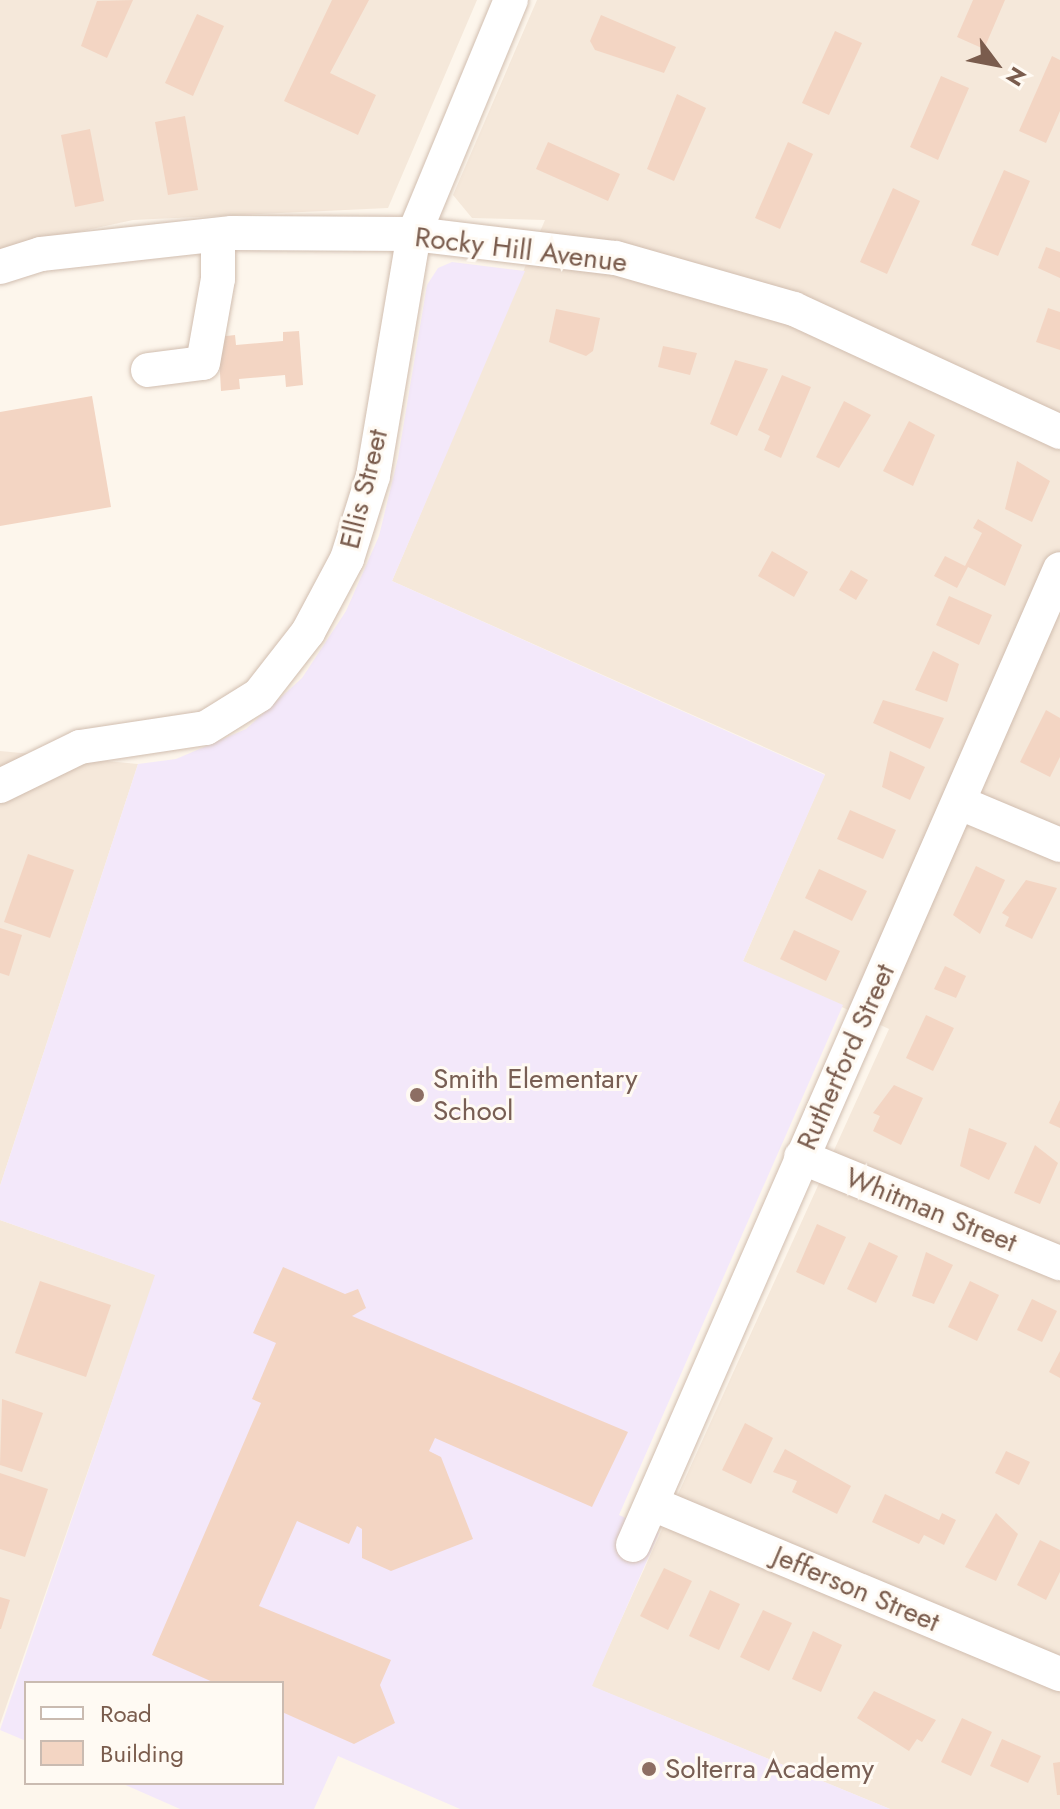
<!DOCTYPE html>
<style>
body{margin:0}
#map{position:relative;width:1060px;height:1809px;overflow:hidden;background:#fdf6ec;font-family:Jost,sans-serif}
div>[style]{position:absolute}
.residential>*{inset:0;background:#f5e8da}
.education>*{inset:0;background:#f3e8fa}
.building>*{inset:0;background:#f3d5c3}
.roads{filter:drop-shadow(0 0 2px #d1beb0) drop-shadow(0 0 2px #d1beb0)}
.minor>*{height:34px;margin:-17px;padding:0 17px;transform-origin:17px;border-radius:17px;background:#fff}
.dots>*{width:22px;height:22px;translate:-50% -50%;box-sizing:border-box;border:4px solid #fffaf3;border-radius:50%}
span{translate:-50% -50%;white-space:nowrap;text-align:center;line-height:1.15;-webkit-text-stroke:6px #fffaf3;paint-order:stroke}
.street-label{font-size:28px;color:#7a5c4d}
.education-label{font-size:28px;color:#785e54}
.left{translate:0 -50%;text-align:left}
.legend{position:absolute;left:24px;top:1681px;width:260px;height:104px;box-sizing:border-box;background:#fffaf3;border:2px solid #cabbb1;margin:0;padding:10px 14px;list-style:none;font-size:24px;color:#7a5c4d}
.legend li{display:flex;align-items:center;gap:16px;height:40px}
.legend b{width:40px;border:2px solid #cabbb1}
.north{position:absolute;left:956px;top:24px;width:80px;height:80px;-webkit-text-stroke:6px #fffaf3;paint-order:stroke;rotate:122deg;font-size:22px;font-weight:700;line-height:32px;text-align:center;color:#7a5c4d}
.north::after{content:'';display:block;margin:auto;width:28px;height:36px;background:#7a5c4d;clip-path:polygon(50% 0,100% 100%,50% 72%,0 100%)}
</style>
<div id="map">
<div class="residential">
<div style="clip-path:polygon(0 0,477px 0,388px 208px,133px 220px,0 249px)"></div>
<div style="clip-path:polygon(537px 0,1060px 0,1060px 1809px,890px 1809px,591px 1686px,889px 1029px,743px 961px,825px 774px,392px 581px,545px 220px,472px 218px,453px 195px)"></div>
<div style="clip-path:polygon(0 751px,138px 764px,0 1186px)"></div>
<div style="clip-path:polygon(0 1220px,156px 1275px,0 1724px)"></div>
</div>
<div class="education">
<div style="clip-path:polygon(452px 262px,525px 271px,392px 581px,825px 775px,743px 961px,843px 1005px,619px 1515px,659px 1533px,592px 1686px,890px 1809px,460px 1809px,338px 1756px,314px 1809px,180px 1809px,121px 1783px,282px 1783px,282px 1683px,26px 1683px,26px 1741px,0 1730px,155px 1275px,0 1220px,0 1186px,138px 764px,176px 759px,246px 729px,302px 678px,346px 611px,379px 536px,398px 458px,427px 285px,438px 268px)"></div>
</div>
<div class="building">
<div style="clip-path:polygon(133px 0,107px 58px,81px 46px,97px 1px)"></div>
<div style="clip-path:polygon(332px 0,369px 0,330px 73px,376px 95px,358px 135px,284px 101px)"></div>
<div style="clip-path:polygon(973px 0,1005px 0,984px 49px,957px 37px)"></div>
<div style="clip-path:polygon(197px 14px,224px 26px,193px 96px,165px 83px)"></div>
<div style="clip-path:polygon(601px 15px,676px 47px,664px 73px,595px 50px,590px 41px)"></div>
<div style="clip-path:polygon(835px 31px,862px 43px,829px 115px,802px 103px)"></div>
<div style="clip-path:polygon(1052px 56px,1060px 60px,1060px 111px,1046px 143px,1019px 131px)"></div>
<div style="clip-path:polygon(941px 76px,969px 88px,938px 160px,910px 147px)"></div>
<div style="clip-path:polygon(677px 94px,706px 108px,674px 181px,647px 169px)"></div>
<div style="clip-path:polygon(185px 116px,198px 190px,168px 195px,155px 122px)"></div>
<div style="clip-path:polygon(90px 129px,104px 201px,75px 207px,61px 135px)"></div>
<div style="clip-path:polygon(548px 142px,620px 174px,608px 201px,536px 169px)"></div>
<div style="clip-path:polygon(788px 142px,813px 154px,780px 229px,755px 218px)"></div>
<div style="clip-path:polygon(1004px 170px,1030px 181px,998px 256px,971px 245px)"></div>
<div style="clip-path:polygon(893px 188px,920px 201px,887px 274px,860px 262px)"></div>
<div style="clip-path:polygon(1046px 247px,1060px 252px,1060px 278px,1038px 268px)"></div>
<div style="clip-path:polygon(1048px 308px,1060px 312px,1060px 350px,1036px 342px)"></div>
<div style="clip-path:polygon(556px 309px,600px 318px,593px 351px,586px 356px,549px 342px)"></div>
<div style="clip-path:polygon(299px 331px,303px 385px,286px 387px,285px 375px,239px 379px,240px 389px,221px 391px,218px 337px,235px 335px,236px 345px,283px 341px,283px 332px)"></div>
<div style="clip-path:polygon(663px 346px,697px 353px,690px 375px,658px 367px)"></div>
<div style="clip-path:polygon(735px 360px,768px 369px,737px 436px,710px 424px)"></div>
<div style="clip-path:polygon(782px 375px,811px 387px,781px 458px,764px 450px,770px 436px,758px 430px)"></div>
<div style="clip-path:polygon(92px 396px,111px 507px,0 526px,0 412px)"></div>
<div style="clip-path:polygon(844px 401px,871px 415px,839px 468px,816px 457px)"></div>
<div style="clip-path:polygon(909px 421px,935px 435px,913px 486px,883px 471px)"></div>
<div style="clip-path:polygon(1017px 461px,1050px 481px,1032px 522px,1005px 509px)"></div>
<div style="clip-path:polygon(978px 519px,1022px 545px,1005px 586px,968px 567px,957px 588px,934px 576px,945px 556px,965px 566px,982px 533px,973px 528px)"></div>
<div style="clip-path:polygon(772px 551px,808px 572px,794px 597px,758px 576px)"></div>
<div style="clip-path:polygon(851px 570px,868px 580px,856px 600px,839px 590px)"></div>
<div style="clip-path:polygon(949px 596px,992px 615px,979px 645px,936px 625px)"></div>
<div style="clip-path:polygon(933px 651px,959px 664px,947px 702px,915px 690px)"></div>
<div style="clip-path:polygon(883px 700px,944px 718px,930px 749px,873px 723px)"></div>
<div style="clip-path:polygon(1046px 710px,1060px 718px,1060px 757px,1050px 777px,1020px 762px)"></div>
<div style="clip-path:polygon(890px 751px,925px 767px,910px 800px,882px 787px)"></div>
<div style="clip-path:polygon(850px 810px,896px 830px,883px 859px,837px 839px)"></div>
<div style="clip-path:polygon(28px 854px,74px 870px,50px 938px,4px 922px)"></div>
<div style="clip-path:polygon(976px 866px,1005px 880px,980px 934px,953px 915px)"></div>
<div style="clip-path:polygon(819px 869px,867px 891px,852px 921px,805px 898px)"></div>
<div style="clip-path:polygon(1026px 880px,1057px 888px,1032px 939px,1005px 926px,1009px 917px,1002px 913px)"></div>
<div style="clip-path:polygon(0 928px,22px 935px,9px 976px,0 973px)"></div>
<div style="clip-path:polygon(794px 930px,840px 951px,826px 981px,780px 959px)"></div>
<div style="clip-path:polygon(945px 966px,966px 976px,956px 998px,934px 989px)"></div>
<div style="clip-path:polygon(926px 1015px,954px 1028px,933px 1071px,906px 1058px)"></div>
<div style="clip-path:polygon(894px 1085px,923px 1098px,901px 1145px,873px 1131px,880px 1116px,873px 1113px)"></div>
<div style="clip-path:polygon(1060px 1100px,1060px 1128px,1049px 1123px)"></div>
<div style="clip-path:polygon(969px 1128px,1007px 1143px,989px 1180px,960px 1166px)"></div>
<div style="clip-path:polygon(1035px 1145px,1058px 1163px,1040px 1204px,1014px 1193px)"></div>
<div style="clip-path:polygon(817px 1224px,846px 1237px,824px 1285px,796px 1272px)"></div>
<div style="clip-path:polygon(869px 1242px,898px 1256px,876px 1303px,847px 1289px)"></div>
<div style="clip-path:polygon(926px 1252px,953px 1265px,934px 1304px,912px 1296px)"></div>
<div style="clip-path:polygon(283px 1267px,345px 1294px,358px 1289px,366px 1308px,352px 1316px,628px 1432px,592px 1507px,435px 1438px,429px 1451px,441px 1457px,473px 1539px,391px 1571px,362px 1558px,362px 1529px,357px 1526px,349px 1544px,297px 1521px,259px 1606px,391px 1660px,380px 1685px,395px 1723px,354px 1744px,282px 1712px,282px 1683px,215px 1683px,152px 1655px,261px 1403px,252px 1399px,276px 1343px,253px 1333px)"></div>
<div style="clip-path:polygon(40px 1281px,111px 1305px,86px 1377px,15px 1353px)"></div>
<div style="clip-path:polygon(970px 1281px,999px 1295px,977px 1341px,948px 1327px)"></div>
<div style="clip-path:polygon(1032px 1299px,1057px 1311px,1042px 1342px,1017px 1330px)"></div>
<div style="clip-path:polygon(1060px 1351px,1060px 1378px,1049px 1372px)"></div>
<div style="clip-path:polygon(2px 1399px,43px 1413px,22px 1472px,0 1465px)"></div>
<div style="clip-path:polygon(745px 1423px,773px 1438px,751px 1484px,722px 1470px)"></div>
<div style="clip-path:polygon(785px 1449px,851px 1486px,837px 1514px,792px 1492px,797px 1481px,773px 1472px)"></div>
<div style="clip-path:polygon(1006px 1451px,1030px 1462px,1019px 1485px,995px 1473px)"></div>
<div style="clip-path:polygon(0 1473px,48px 1489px,25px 1557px,0 1549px)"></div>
<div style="clip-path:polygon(885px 1494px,939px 1520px,942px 1513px,956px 1520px,944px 1545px,924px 1535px,919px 1544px,872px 1522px)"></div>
<div style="clip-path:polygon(996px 1513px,1018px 1534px,996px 1581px,965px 1567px)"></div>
<div style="clip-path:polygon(1040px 1540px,1060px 1550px,1060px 1572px,1046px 1600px,1017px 1585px)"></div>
<div style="clip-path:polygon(664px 1568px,692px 1581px,668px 1630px,640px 1616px)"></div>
<div style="clip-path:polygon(710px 1590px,740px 1604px,719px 1650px,689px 1636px)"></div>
<div style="clip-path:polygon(0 1597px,10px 1600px,1px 1629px,0 1629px)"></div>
<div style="clip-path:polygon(763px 1610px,792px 1623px,769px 1671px,740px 1657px)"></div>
<div style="clip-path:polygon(813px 1631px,842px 1645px,821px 1692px,792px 1679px)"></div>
<div style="clip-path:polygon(874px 1691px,936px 1720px,922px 1742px,917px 1739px,909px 1751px,857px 1718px)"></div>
<div style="clip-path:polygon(962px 1718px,992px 1732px,971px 1776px,941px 1762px)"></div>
<div style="clip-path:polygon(1002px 1739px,1041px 1756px,1028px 1783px,990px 1766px)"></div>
<div style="clip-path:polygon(1060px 1762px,1060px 1795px,1057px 1795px,1053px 1763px)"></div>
</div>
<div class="roads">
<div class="minor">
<div style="left:0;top:267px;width:43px;rotate:-17.6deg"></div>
<div style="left:41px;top:254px;width:192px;rotate:-6.3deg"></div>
<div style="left:232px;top:233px;width:182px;rotate:0.3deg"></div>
<div style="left:414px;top:234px;width:203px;rotate:6.8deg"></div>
<div style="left:616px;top:258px;width:185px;rotate:16deg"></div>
<div style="left:794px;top:309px;width:293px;rotate:24.8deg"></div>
<div style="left:148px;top:370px;width:55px;rotate:-7.3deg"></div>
<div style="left:203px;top:363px;width:85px;rotate:-79.9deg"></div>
<div style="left:218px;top:279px;width:44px;rotate:-90deg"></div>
<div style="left:0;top:786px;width:89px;rotate:-26deg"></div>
<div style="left:80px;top:747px;width:127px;rotate:-8.6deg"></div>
<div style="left:206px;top:728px;width:62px;rotate:-31.9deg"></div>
<div style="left:259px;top:695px;width:80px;rotate:-52.1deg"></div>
<div style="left:308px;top:632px;width:83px;rotate:-61.9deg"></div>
<div style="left:347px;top:559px;width:87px;rotate:-72.6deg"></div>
<div style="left:373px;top:476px;width:245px;rotate:-80.4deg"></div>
<div style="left:414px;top:234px;width:253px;rotate:-67.5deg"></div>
<div style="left:960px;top:803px;width:108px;rotate:22.8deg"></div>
<div style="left:801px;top:1157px;width:280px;rotate:22.3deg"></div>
<div style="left:653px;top:1504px;width:441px;rotate:22.7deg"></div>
<div style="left:633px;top:1545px;width:1065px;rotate:-66.37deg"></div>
</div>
</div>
<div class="dots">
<div style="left:417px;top:1095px;background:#8d6e63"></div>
<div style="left:649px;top:1769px;background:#8d6e63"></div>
</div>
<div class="street-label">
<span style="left:521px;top:250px;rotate:7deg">Rocky Hill Avenue</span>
<span style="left:364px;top:489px;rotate:-76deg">Ellis Street</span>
<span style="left:846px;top:1057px;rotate:-66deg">Rutherford Street</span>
<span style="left:931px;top:1210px;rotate:22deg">Whitman Street</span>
<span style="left:856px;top:1589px;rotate:23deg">Jefferson Street</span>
</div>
<div class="education-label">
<span class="left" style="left:433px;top:1095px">Smith Elementary<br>School</span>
<span class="left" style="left:665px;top:1769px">Solterra Academy</span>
</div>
<ul class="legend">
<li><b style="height:10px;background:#fff"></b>Road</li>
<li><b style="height:22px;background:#f3d5c3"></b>Building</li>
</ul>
<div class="north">N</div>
</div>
